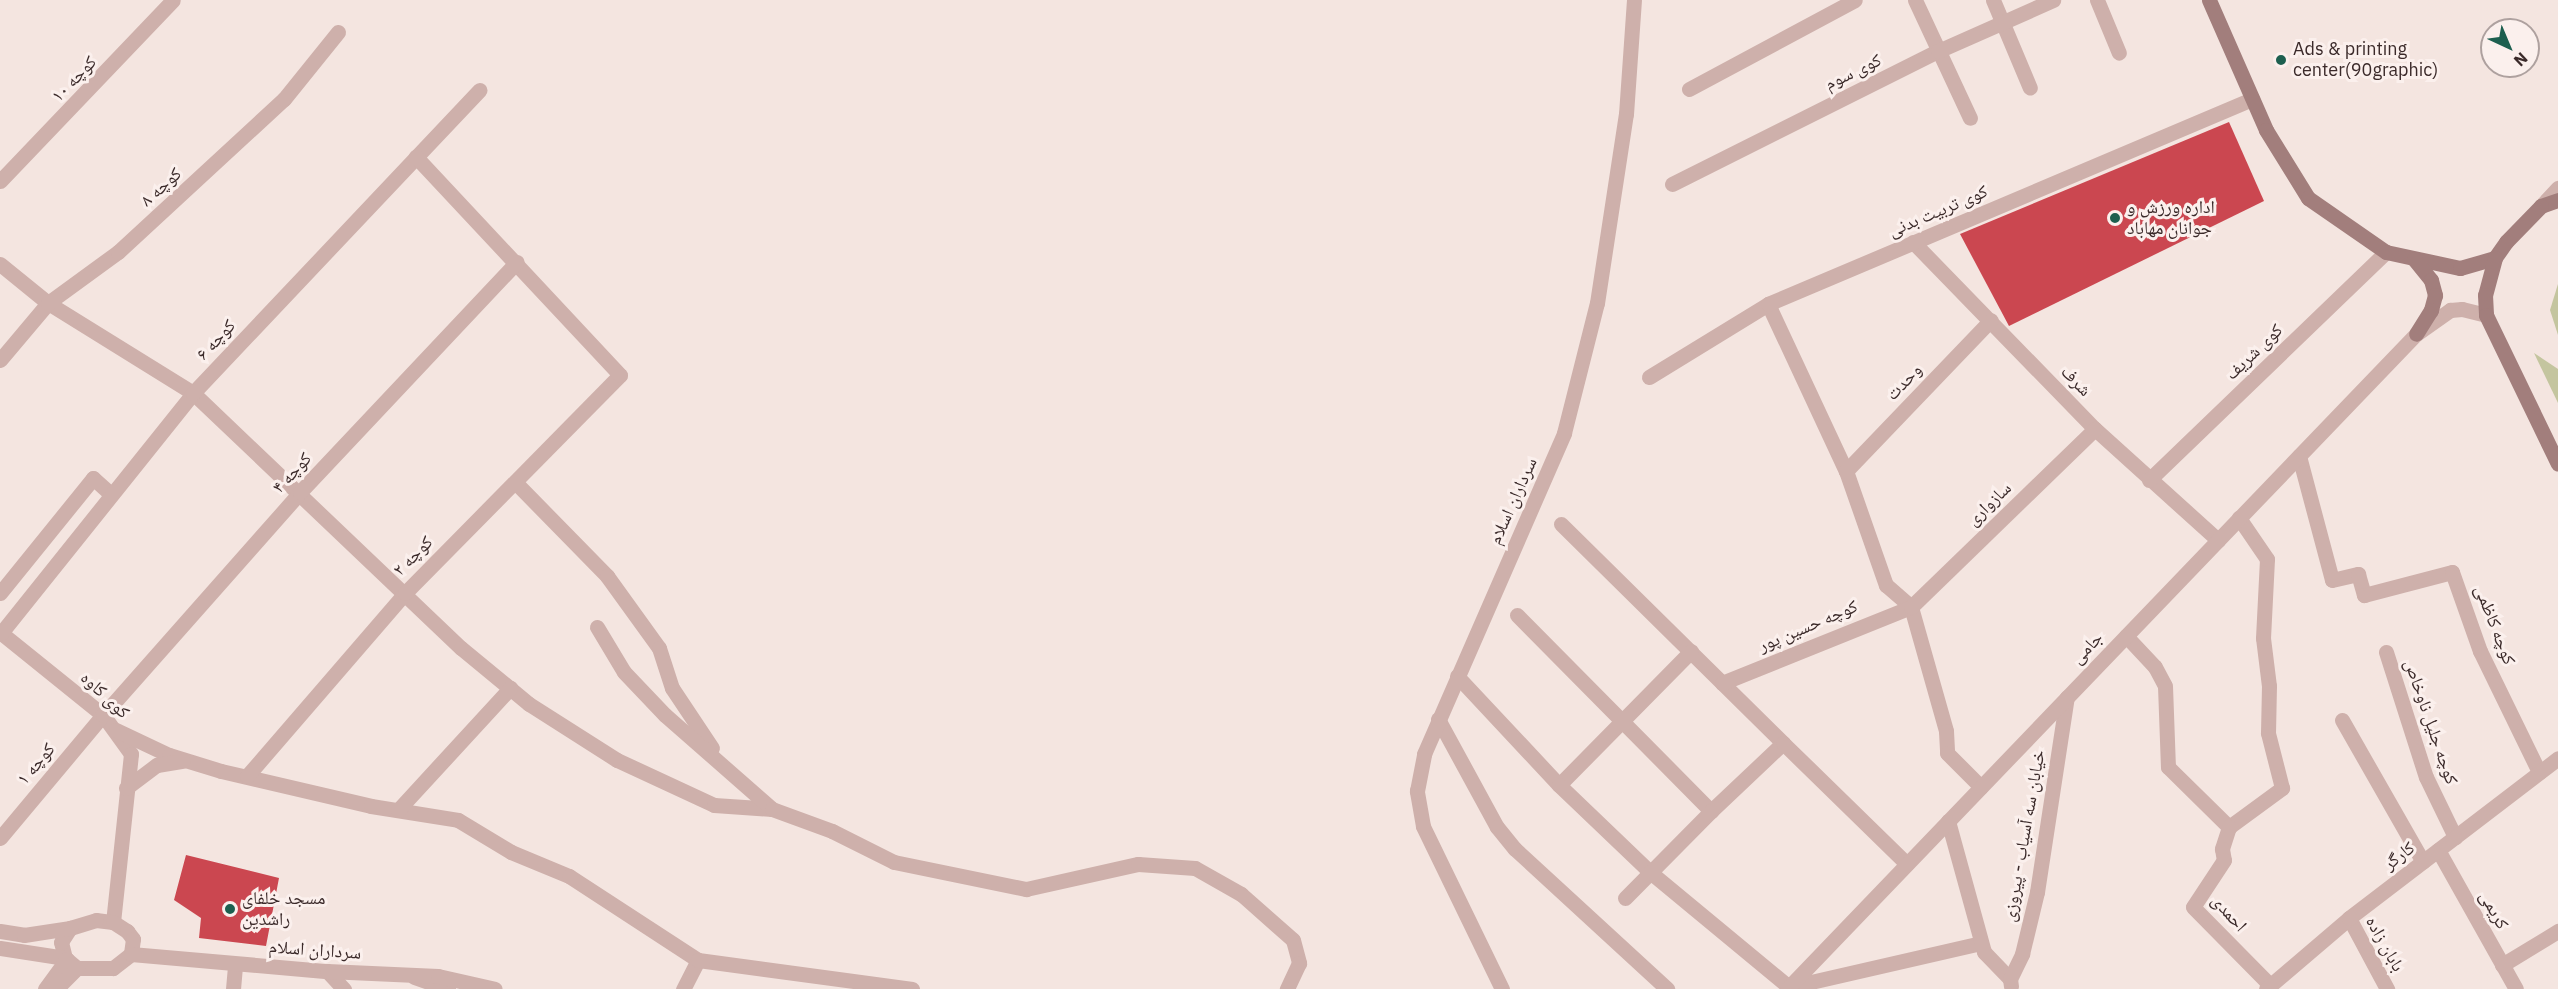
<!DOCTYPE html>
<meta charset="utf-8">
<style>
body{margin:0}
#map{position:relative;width:2558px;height:989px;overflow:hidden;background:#f4e5e0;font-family:"IBM Plex Sans","Noto Naskh Arabic",sans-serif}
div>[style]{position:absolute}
.green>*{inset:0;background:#c4c59f}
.building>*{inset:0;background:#cb4750}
.minor>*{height:15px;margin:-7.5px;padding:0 7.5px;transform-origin:7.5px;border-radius:7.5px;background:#ceb0ab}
.tertiary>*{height:15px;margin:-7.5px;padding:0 7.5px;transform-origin:7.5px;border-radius:7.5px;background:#ceb0ab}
.secondary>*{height:15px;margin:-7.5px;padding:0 7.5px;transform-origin:7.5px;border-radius:7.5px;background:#a27e7c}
.dots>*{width:16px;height:16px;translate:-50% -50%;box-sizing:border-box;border:3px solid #fbf0ed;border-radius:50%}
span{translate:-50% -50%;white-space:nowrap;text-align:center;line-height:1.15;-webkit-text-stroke:6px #fbf0ed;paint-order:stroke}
.poi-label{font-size:18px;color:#3b2a2a}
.left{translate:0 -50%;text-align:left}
.street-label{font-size:18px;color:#3b2a2a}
.north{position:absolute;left:2480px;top:18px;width:60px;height:60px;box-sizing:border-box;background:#fbf0ed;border:2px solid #aea19f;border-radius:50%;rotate:136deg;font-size:16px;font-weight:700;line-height:24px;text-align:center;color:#3b2a2a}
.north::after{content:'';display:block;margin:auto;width:21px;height:27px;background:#1d5f4f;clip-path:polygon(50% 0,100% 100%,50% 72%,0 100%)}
</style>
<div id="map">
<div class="green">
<div style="clip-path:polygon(2558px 284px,2558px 335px,2550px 310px)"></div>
<div style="clip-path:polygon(2534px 353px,2558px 369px,2558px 403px)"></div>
</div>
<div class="building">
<div style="clip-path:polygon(2229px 122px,2264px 201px,2009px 326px,1960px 234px)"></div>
<div style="clip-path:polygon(186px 855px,279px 878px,266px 946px,199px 938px,201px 918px,174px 900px)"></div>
</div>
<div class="minor">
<div style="left:1915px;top:0;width:130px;rotate:65deg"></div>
<div style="left:1993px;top:0;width:95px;rotate:67.2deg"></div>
<div style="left:2097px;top:0;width:57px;rotate:67.5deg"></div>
<div style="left:1689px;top:89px;width:188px;rotate:-28.2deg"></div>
<div style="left:0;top:181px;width:250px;rotate:-46.3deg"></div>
<div style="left:1672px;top:184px;width:297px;rotate:-26.6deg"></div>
<div style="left:1938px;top:51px;width:126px;rotate:-23.9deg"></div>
<div style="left:1913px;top:242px;width:261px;rotate:45.8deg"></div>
<div style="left:2095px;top:429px;width:166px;rotate:42.1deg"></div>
<div style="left:0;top:264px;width:62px;rotate:39.1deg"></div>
<div style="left:48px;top:303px;width:171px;rotate:31.8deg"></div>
<div style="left:193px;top:393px;width:370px;rotate:43.6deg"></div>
<div style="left:461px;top:648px;width:88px;rotate:39.5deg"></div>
<div style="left:529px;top:704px;width:104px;rotate:32.5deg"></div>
<div style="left:617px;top:760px;width:107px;rotate:24.9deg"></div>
<div style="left:714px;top:805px;width:58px;rotate:3.9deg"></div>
<div style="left:1768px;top:304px;width:184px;rotate:65deg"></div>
<div style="left:1846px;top:471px;width:121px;rotate:70.7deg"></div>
<div style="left:1886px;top:585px;width:33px;rotate:41deg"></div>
<div style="left:1911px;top:607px;width:129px;rotate:74.2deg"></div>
<div style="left:1946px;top:731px;width:22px;rotate:87deg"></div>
<div style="left:1947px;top:753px;width:48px;rotate:45deg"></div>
<div style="left:0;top:360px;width:75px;rotate:-49.9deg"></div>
<div style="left:48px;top:303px;width:87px;rotate:-36.1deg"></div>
<div style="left:118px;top:252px;width:226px;rotate:-42.7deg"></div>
<div style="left:284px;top:99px;width:86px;rotate:-51.1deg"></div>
<div style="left:1649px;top:377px;width:140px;rotate:-31.5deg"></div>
<div style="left:1768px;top:304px;width:526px;rotate:-22.96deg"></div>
<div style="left:2299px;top:456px;width:128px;rotate:75.1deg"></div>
<div style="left:2332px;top:580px;width:27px;rotate:-13deg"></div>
<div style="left:2358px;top:574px;width:22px;rotate:74deg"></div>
<div style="left:2364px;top:595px;width:91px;rotate:-14.6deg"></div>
<div style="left:2452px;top:572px;width:84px;rotate:70.5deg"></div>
<div style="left:2480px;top:651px;width:135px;rotate:64deg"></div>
<div style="left:1846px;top:471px;width:209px;rotate:-46.2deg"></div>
<div style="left:2149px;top:480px;width:329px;rotate:-43.9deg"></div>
<div style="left:515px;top:482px;width:132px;rotate:45.6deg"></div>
<div style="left:607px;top:576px;width:89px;rotate:54.2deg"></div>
<div style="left:659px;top:648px;width:42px;rotate:72deg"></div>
<div style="left:672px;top:688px;width:72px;rotate:56.3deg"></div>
<div style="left:1561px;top:524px;width:312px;rotate:44.6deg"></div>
<div style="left:0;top:593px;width:148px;rotate:-51deg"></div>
<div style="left:93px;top:478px;width:24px;rotate:42deg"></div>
<div style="left:1517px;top:615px;width:276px;rotate:45.3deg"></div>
<div style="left:1711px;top:811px;width:99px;rotate:-43.4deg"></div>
<div style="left:1783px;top:743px;width:173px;rotate:44.3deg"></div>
<div style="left:597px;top:627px;width:52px;rotate:59deg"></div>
<div style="left:624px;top:672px;width:59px;rotate:46.4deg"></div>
<div style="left:665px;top:715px;width:142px;rotate:41.3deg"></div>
<div style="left:772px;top:809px;width:64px;rotate:20.1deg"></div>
<div style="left:832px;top:831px;width:69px;rotate:26.6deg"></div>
<div style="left:894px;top:862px;width:135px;rotate:11.6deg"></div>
<div style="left:1026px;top:889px;width:115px;rotate:-12.6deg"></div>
<div style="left:1138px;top:864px;width:57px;rotate:4deg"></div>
<div style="left:1195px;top:868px;width:53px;rotate:29.5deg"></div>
<div style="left:1241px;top:894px;width:69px;rotate:41.5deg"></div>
<div style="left:1293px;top:940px;width:24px;rotate:75deg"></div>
<div style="left:1299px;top:963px;width:29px;rotate:115deg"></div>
<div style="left:0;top:632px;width:132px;rotate:38.9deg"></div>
<div style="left:103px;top:715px;width:48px;rotate:54.3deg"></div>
<div style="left:131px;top:754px;width:169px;rotate:96.1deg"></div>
<div style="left:1px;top:633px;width:307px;rotate:-51.3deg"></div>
<div style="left:193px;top:393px;width:417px;rotate:-46.6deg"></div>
<div style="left:2126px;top:636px;width:42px;rotate:46.9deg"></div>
<div style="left:2155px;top:667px;width:21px;rotate:62deg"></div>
<div style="left:2165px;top:686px;width:81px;rotate:87.9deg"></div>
<div style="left:2168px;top:767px;width:86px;rotate:44.5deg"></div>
<div style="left:2229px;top:827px;width:66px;rotate:-36.3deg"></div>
<div style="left:2282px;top:788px;width:57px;rotate:-104.3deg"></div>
<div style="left:2268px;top:733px;width:47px;rotate:-88.8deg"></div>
<div style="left:2269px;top:686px;width:48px;rotate:-97.1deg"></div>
<div style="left:2263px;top:638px;width:79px;rotate:-87.1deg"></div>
<div style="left:2267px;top:559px;width:50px;rotate:-124.3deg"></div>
<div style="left:2386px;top:652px;width:131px;rotate:72.3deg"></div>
<div style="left:2426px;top:777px;width:67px;rotate:64.2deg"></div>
<div style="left:1457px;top:676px;width:149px;rotate:46.9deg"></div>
<div style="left:1559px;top:785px;width:188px;rotate:-45.4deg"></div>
<div style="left:1722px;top:683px;width:204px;rotate:-21.9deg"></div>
<div style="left:1911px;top:607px;width:256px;rotate:-44.1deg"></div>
<div style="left:2342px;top:720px;width:163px;rotate:60.3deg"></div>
<div style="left:116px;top:730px;width:59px;rotate:25.3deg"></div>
<div style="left:169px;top:755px;width:54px;rotate:17.1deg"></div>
<div style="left:221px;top:771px;width:154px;rotate:13.1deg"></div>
<div style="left:371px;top:806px;width:88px;rotate:9.1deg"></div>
<div style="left:458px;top:820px;width:62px;rotate:31.1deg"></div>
<div style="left:511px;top:852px;width:63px;rotate:22.5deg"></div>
<div style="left:569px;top:876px;width:154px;rotate:33.1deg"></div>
<div style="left:698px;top:960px;width:33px;rotate:117deg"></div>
<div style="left:247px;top:776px;width:242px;rotate:-49.2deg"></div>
<div style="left:405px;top:593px;width:306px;rotate:-45.4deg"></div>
<div style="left:620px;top:375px;width:299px;rotate:-133.1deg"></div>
<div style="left:1559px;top:785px;width:126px;rotate:43.7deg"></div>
<div style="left:1650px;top:872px;width:180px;rotate:39.6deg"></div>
<div style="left:1789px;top:987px;width:197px;rotate:-12.9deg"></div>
<div style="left:126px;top:788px;width:39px;rotate:-37deg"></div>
<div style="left:157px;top:765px;width:26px;rotate:-9deg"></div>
<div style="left:398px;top:810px;width:166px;rotate:-47.4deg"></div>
<div style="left:1948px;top:821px;width:136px;rotate:74.6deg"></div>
<div style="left:1984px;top:952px;width:37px;rotate:46deg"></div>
<div style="left:2010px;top:979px;width:7px;rotate:82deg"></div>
<div style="left:2229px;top:827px;width:23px;rotate:108deg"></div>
<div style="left:2222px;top:849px;width:11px;rotate:80deg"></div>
<div style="left:2224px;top:860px;width:56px;rotate:123.4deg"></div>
<div style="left:2193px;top:907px;width:110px;rotate:45.4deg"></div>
<div style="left:0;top:838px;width:160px;rotate:-50.1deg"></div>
<div style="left:103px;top:715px;width:298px;rotate:-48.5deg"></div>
<div style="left:300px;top:492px;width:316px;rotate:-46.7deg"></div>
<div style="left:2438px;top:850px;width:159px;rotate:60.7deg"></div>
<div style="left:1625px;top:898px;width:122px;rotate:-45.3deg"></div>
<div style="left:2349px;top:918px;width:81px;rotate:61.8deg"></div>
<div style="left:698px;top:960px;width:216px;rotate:7.7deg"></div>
<div style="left:2502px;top:965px;width:66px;rotate:-31.3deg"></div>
<div style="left:327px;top:971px;width:25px;rotate:47deg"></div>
<div style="left:414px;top:977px;width:36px;rotate:19deg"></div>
<div style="left:2010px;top:979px;width:28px;rotate:-64deg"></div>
<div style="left:2022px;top:954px;width:64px;rotate:-76.4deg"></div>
<div style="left:2037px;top:892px;width:197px;rotate:-81.3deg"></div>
<div style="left:233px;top:989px;width:25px;rotate:-85deg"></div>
</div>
<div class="tertiary">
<div style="left:2541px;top:206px;width:25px;rotate:-47deg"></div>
<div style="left:1438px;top:719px;width:123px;rotate:61.4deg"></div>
<div style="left:1497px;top:827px;width:28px;rotate:51deg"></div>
<div style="left:1515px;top:849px;width:207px;rotate:42.6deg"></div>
<div style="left:96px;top:920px;width:17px;rotate:7deg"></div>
<div style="left:113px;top:922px;width:17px;rotate:33deg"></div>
<div style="left:127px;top:931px;width:10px;rotate:53deg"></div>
<div style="left:133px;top:939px;width:15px;rotate:98deg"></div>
<div style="left:131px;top:954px;width:23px;rotate:142deg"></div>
<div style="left:113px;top:968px;width:36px;rotate:180deg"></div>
<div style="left:77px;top:968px;width:16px;rotate:-140deg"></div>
<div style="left:65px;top:958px;width:16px;rotate:-104deg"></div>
<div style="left:61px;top:942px;width:17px;rotate:-57deg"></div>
<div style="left:70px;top:928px;width:27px;rotate:-17deg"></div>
<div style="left:0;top:931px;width:24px;rotate:9deg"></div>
<div style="left:24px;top:935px;width:47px;rotate:-8.7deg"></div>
<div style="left:0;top:948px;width:66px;rotate:8.7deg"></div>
<div style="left:131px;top:954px;width:197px;rotate:5deg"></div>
<div style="left:327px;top:971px;width:111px;rotate:2.6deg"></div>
<div style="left:438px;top:976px;width:58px;rotate:12.8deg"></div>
<div style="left:45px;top:989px;width:37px;rotate:-54deg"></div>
<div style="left:56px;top:989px;width:30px;rotate:-45deg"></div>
<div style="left:1502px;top:989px;width:181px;rotate:-115.9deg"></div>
<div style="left:1423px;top:826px;width:36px;rotate:-100deg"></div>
<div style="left:1417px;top:791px;width:38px;rotate:-79deg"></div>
<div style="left:1424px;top:754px;width:350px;rotate:-66.4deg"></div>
<div style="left:1564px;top:433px;width:134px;rotate:-75.8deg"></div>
<div style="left:1597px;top:303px;width:191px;rotate:-81.3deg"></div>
<div style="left:1626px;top:114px;width:114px;rotate:-86deg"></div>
<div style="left:1787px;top:989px;width:908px;rotate:-46.16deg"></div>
<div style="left:2416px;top:334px;width:42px;rotate:-35.2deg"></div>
<div style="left:2450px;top:310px;width:12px;rotate:-5deg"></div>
<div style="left:2462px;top:309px;width:25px;rotate:14deg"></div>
<div style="left:2266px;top:989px;width:109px;rotate:-40.5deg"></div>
<div style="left:2349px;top:918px;width:263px;rotate:-37.4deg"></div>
</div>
<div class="secondary">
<div style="left:2209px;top:0;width:142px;rotate:66.3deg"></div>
<div style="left:2266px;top:130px;width:80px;rotate:58.3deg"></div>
<div style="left:2308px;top:198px;width:95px;rotate:34.7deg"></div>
<div style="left:2386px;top:252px;width:76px;rotate:12.2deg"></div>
<div style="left:2460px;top:268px;width:36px;rotate:-16deg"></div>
<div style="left:2558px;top:200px;width:18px;rotate:161deg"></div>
<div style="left:2541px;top:206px;width:50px;rotate:134.2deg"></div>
<div style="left:2506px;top:242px;width:19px;rotate:125deg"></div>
<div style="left:2495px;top:258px;width:38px;rotate:105deg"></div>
<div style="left:2485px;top:295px;width:20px;rotate:87deg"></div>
<div style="left:2486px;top:315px;width:165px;rotate:64.2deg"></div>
<div style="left:2414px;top:259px;width:27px;rotate:51deg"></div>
<div style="left:2431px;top:280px;width:16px;rotate:75deg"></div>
<div style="left:2435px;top:295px;width:16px;rotate:105deg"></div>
<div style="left:2431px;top:310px;width:28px;rotate:122deg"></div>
</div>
<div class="dots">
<div style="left:2281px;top:60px;background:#1d5f4f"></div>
<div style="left:2115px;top:218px;background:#1d5f4f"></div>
<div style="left:230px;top:909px;background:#1d5f4f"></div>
</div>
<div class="poi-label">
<span class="left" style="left:2293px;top:60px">Ads &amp; printing<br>center(90graphic)</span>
<span class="left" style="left:2127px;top:218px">اداره ورزش و<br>جوانان مهاباد</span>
<span class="left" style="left:242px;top:909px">مسجد خلفای<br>راشدین</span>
</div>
<div class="street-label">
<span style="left:1853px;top:72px;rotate:-26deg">کوی سوم</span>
<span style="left:74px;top:79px;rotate:-46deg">کوچه ۱۰</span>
<span style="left:161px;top:187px;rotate:-42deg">کوچه ۸</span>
<span style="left:1938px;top:211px;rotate:-23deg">کوی تربیت بدنی</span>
<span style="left:216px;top:340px;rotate:-47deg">کوچه ۶</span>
<span style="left:2254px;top:352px;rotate:-44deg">کوی شریف</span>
<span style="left:2076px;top:381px;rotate:46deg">شرف</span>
<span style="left:1904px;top:382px;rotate:-46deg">وحدت</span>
<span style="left:292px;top:473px;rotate:-47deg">کوچه ۴</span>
<span style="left:1513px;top:501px;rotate:-66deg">سرداران اسلام</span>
<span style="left:1989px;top:504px;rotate:-44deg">سازواری</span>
<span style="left:413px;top:556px;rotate:-45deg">کوچه ۲</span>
<span style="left:2495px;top:625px;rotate:69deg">کوچه کاظمی</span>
<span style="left:1808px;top:626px;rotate:-23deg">کوچه حسین پور</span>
<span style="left:2087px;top:648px;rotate:-46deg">جامی</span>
<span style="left:105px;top:695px;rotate:43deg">کوی کاوه</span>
<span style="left:2431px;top:722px;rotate:71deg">کوچه جلیل ناوخاص</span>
<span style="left:36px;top:764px;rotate:-50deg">کوچه ۱</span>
<span style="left:2024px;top:836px;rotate:-80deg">خیابان سه آسیاب - پیروزی</span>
<span style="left:2399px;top:856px;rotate:-37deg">کارگر</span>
<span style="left:2494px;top:910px;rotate:61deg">کریمی</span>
<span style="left:2229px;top:913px;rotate:48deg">احمدی</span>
<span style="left:2385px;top:944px;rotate:61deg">بابان زاده</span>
<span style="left:315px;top:950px;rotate:4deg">سرداران اسلام</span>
</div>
<div class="north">N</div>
</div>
